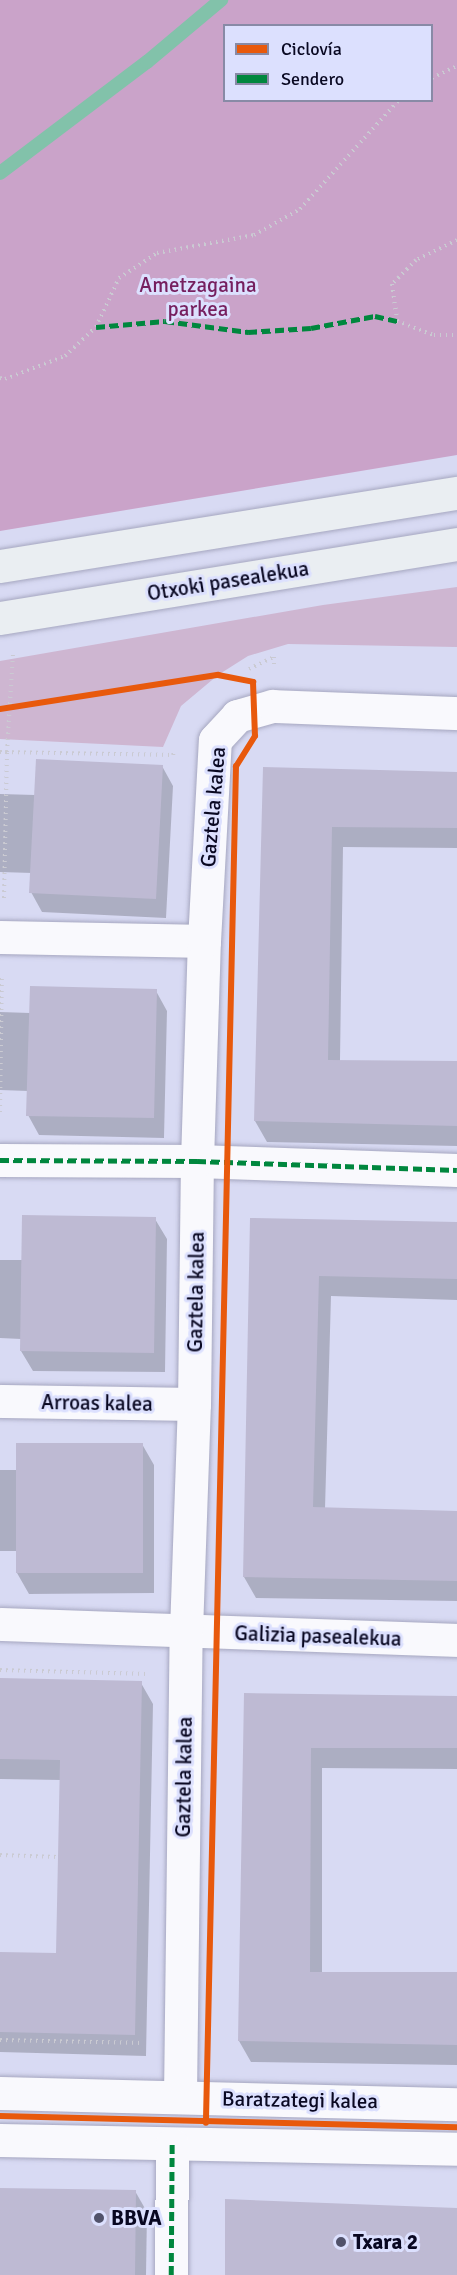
<!DOCTYPE html>
<meta charset="utf-8">
<style>
body{margin:0}
#map{position:relative;width:457px;height:2275px;overflow:hidden;background:#d8daf3;font-family:Signika,sans-serif}
div>[style]{position:absolute}
.green>*{inset:0;background:#ceb6d1}
.forest>*{inset:0;background:#caa3c9}
.shadow>*{inset:0;background:#0003}
.stream>*{height:14px;margin:-7px;padding:0 7px;transform-origin:7px;border-radius:7px;background:#82c2aa}
.building>*{inset:0;background:#bebad3}
.path>*{height:4px;margin-top:-2px;transform-origin:0;background:repeating-linear-gradient(90deg,#cacad2 0 1.5px,transparent 0 6px)}
.roads{filter:drop-shadow(0 0 2px #a6a7c0) drop-shadow(0 0 2px #a6a7c0)}
.street>*{height:33px;margin:-16.5px;padding:0 16.5px;transform-origin:16.5px;border-radius:16.5px;background:#f9f9fd}
.secondary>*{height:33px;margin:-16.5px;padding:0 16.5px;transform-origin:16.5px;border-radius:16.5px;background:#eaeef2}
.quiet>*{height:4.5px;margin-top:-2.25px;transform-origin:0;background:repeating-linear-gradient(90deg,#00873e 0 9px,transparent 0 13.5px)}
.cycleway>*{height:6px;margin:-3px;padding:0 3px;transform-origin:3px;border-radius:3px;background:#e8590c}
.dots>*{width:16px;height:16px;translate:-50% -50%;box-sizing:border-box;border:3px solid #dce0fe;border-radius:50%}
span{translate:-50% -50%;white-space:nowrap;text-align:center;line-height:1.15;-webkit-text-stroke:6px #dce0fe;paint-order:stroke}
.park-label{font-size:21px;color:#761f5f}
.street-label{font-size:21px;color:#090822}
.poi-label{font-size:21px;color:#090822;font-weight:700}
.left{translate:0 -50%;text-align:left}
.legend{position:absolute;left:223px;top:24px;width:210px;height:78px;box-sizing:border-box;background:#dce0fe;border:2px solid #888aa6;margin:0;padding:8px 10px;list-style:none;font-size:18px;color:#090822}
.legend li{display:flex;align-items:center;gap:12px;height:30px}
.legend b{width:30px;border:2px solid #888aa6}
</style>
<div id="map">
<div class="green">
<div style="clip-path:polygon(457px 587px,457px 647px,288px 644px,248px 656px,218px 675px,181px 706px,163px 747px,0 739px,0 661px,323px 605px)"></div>
</div>
<div class="forest">
<div style="clip-path:polygon(evenodd,0 0,457px 0,457px 455px,0 531px,0 0,225px 26px,432px 26px,432px 100px,225px 100px,225px 26px)"></div>
</div>
<div class="shadow">
<div style="clip-path:polygon(162px 766px,173px 786px,166px 918px,42px 912px,31px 892px,32px 873px,0 872px,0 794px,35px 795px)"></div>
<div style="clip-path:polygon(265px 769px,457px 774px,457px 848px,343px 847px,340px 1061px,457px 1062px,457px 1146px,267px 1142px,255px 1121px)"></div>
<div style="clip-path:polygon(156px 991px,167px 1011px,164px 1138px,39px 1135px,28px 1115px,28px 1091px,0 1090px,0 1012px,30px 1013px)"></div>
<div style="clip-path:polygon(155px 1219px,167px 1239px,165px 1372px,33px 1371px,21px 1351px,21px 1339px,0 1338px,0 1260px,23px 1260px)"></div>
<div style="clip-path:polygon(252px 1220px,457px 1224px,457px 1300px,331px 1296px,325px 1509px,457px 1512px,457px 1601px,256px 1598px,244px 1577px)"></div>
<div style="clip-path:polygon(142px 1444px,154px 1465px,154px 1593px,29px 1594px,17px 1573px,17px 1551px,0 1551px,0 1470px,17px 1470px)"></div>
<div style="clip-path:polygon(0 1679px,141px 1683px,153px 1704px,146px 2056px,0 2052px,0 1953px,57px 1955px,61px 1780px,0 1779px)"></div>
<div style="clip-path:polygon(246px 1694px,457px 1698px,457px 1769px,322px 1768px,322px 1973px,457px 1973px,457px 2065px,251px 2062px,239px 2041px)"></div>
<div style="clip-path:polygon(0 2190px,135px 2191px,147px 2212px,146px 2275px,0 2275px)"></div>
</div>
<div class="stream">
<div style="left:0;top:173px;width:184px;rotate:-37.1deg"></div>
<div style="left:147px;top:62px;width:97px;rotate:-40deg"></div>
</div>
<div class="building">
<div style="clip-path:polygon(36px 759px,163px 765px,156px 899px,29px 893px)"></div>
<div style="clip-path:polygon(263px 767px,457px 772px,457px 828px,332px 827px,328px 1060px,457px 1061px,457px 1126px,254px 1121px)"></div>
<div style="clip-path:polygon(30px 986px,157px 989px,154px 1118px,26px 1116px)"></div>
<div style="clip-path:polygon(22px 1215px,156px 1217px,154px 1353px,20px 1351px)"></div>
<div style="clip-path:polygon(250px 1218px,457px 1222px,457px 1279px,319px 1276px,313px 1507px,457px 1511px,457px 1581px,243px 1577px)"></div>
<div style="clip-path:polygon(16px 1443px,143px 1443px,143px 1573px,16px 1573px)"></div>
<div style="clip-path:polygon(0 1678px,142px 1681px,135px 2035px,0 2032px,0 1952px,56px 1953px,60px 1760px,0 1759px)"></div>
<div style="clip-path:polygon(244px 1693px,457px 1696px,457px 1748px,311px 1748px,310px 1972px,457px 1972px,457px 2045px,238px 2041px)"></div>
<div style="clip-path:polygon(0 2188px,136px 2190px,135px 2275px,0 2275px)"></div>
<div style="clip-path:polygon(225px 2199px,457px 2208px,457px 2275px,225px 2275px)"></div>
</div>
<div class="path">
<div style="left:432px;top:78px;width:28px;rotate:-26deg"></div>
<div style="left:457px;top:240px;width:46px;rotate:154deg"></div>
<div style="left:416px;top:260px;width:34px;rotate:135deg"></div>
<div style="left:392px;top:284px;width:37px;rotate:82deg"></div>
<div style="left:397px;top:321px;width:40px;rotate:21deg"></div>
<div style="left:434px;top:335px;width:23px"></div>
<div style="left:0;top:378px;width:5px;rotate:11deg"></div>
<div style="left:5px;top:379px;width:64px;rotate:-21deg"></div>
<div style="left:65px;top:356px;width:42px;rotate:-43.1deg"></div>
<div style="left:96px;top:327px;width:54px;rotate:-64.9deg"></div>
<div style="left:119px;top:278px;width:45px;rotate:-33.3deg"></div>
<div style="left:157px;top:253px;width:99px;rotate:-10.5deg"></div>
<div style="left:254px;top:235px;width:53px;rotate:-29.5deg"></div>
<div style="left:300px;top:209px;width:147px;rotate:-47.8deg"></div>
<div style="left:249px;top:669px;width:28px;rotate:-26deg"></div>
<div style="left:274px;top:657px;width:10px;rotate:90deg"></div>
<div style="left:0;top:752px;width:173px;rotate:1deg"></div>
<div style="left:173px;top:755px;width:3px;rotate:-72deg"></div>
<div style="left:4px;top:898px;width:146px;rotate:-88.8deg"></div>
<div style="left:7px;top:752px;width:98px;rotate:-86.5deg"></div>
<div style="left:0;top:1112px;width:137px;rotate:-89.2deg"></div>
<div style="left:0;top:1670px;width:146px;rotate:1.6deg"></div>
<div style="left:0;top:1855px;width:58px;rotate:2deg"></div>
<div style="left:0;top:2040px;width:142px;rotate:1.2deg"></div>
</div>
<div class="roads">
<div class="street">
<div style="left:0;top:937px;width:204px;rotate:1.1deg"></div>
<div style="left:0;top:1160px;width:197px;rotate:0.3deg"></div>
<div style="left:197px;top:1161px;width:260px;rotate:2deg"></div>
<div style="left:0;top:1401px;width:194px;rotate:0.9deg"></div>
<div style="left:0;top:1624px;width:457px;rotate:2deg"></div>
<div style="left:0;top:2093px;width:457px;rotate:1.4deg"></div>
<div style="left:180px;top:2097px;width:466px;rotate:-89.3deg"></div>
<div style="left:186px;top:1631px;width:227px;rotate:-88deg"></div>
<div style="left:194px;top:1404px;width:243px;rotate:-89.3deg"></div>
<div style="left:197px;top:1161px;width:220px;rotate:-88.2deg"></div>
<div style="left:204px;top:941px;width:201px;rotate:-86.9deg"></div>
<div style="left:215px;top:740px;width:33px;rotate:-47deg"></div>
<div style="left:237px;top:716px;width:37px;rotate:-16deg"></div>
<div style="left:273px;top:706px;width:184px;rotate:2.2deg"></div>
<div style="left:0;top:2140px;width:457px;rotate:1.1deg"></div>
<div style="left:171px;top:2275px;width:131px;rotate:-89.6deg"></div>
</div>
<div class="secondary">
<div style="left:0;top:566px;width:463px;rotate:-9.1deg"></div>
<div style="left:0;top:618px;width:463px;rotate:-9.2deg"></div>
</div>
</div>
<div class="quiet">
<div style="left:96px;top:327px;width:69px;rotate:-5deg"></div>
<div style="left:165px;top:321px;width:84px;rotate:7.5deg"></div>
<div style="left:248px;top:332px;width:63px;rotate:-3.6deg"></div>
<div style="left:311px;top:328px;width:65px;rotate:-10.6deg"></div>
<div style="left:375px;top:316px;width:23px;rotate:13deg"></div>
<div style="left:0;top:1160px;width:197px;rotate:0.3deg"></div>
<div style="left:197px;top:1161px;width:260px;rotate:2deg"></div>
<div style="left:171px;top:2275px;width:131px;rotate:-89.6deg"></div>
</div>
<div class="cycleway">
<div style="left:0;top:709px;width:221px;rotate:-8.9deg"></div>
<div style="left:218px;top:675px;width:36px;rotate:11deg"></div>
<div style="left:253px;top:682px;width:54px;rotate:87.9deg"></div>
<div style="left:255px;top:736px;width:36px;rotate:122deg"></div>
<div style="left:236px;top:766px;width:1357px;rotate:91.27deg"></div>
<div style="left:0;top:2116px;width:457px;rotate:1.4deg"></div>
</div>
<div class="dots">
<div style="left:99px;top:2218px;background:#51526b"></div>
<div style="left:341px;top:2242px;background:#51526b"></div>
</div>
<div class="park-label">
<span style="left:198px;top:297px">Ametzagaina<br>parkea</span>
</div>
<div class="street-label">
<span style="left:228px;top:581px;rotate:-9deg">Otxoki pasealekua</span>
<span style="left:213px;top:807px;rotate:-85deg">Gaztela kalea</span>
<span style="left:196px;top:1292px;rotate:-89deg">Gaztela kalea</span>
<span style="left:97px;top:1403px;rotate:1deg">Arroas kalea</span>
<span style="left:318px;top:1636px;rotate:2deg">Galizia pasealekua</span>
<span style="left:184px;top:1777px;rotate:-89deg">Gaztela kalea</span>
<span style="left:300px;top:2100px;rotate:1deg">Baratzategi kalea</span>
</div>
<div class="poi-label">
<span class="left" style="left:111px;top:2218px">BBVA</span>
<span class="left" style="left:353px;top:2242px">Txara 2</span>
</div>
<ul class="legend">
<li><b style="height:8px;background:#e8590c"></b>Ciclovía</li>
<li><b style="height:8px;background:#00873e"></b>Sendero</li>
</ul>
</div>
